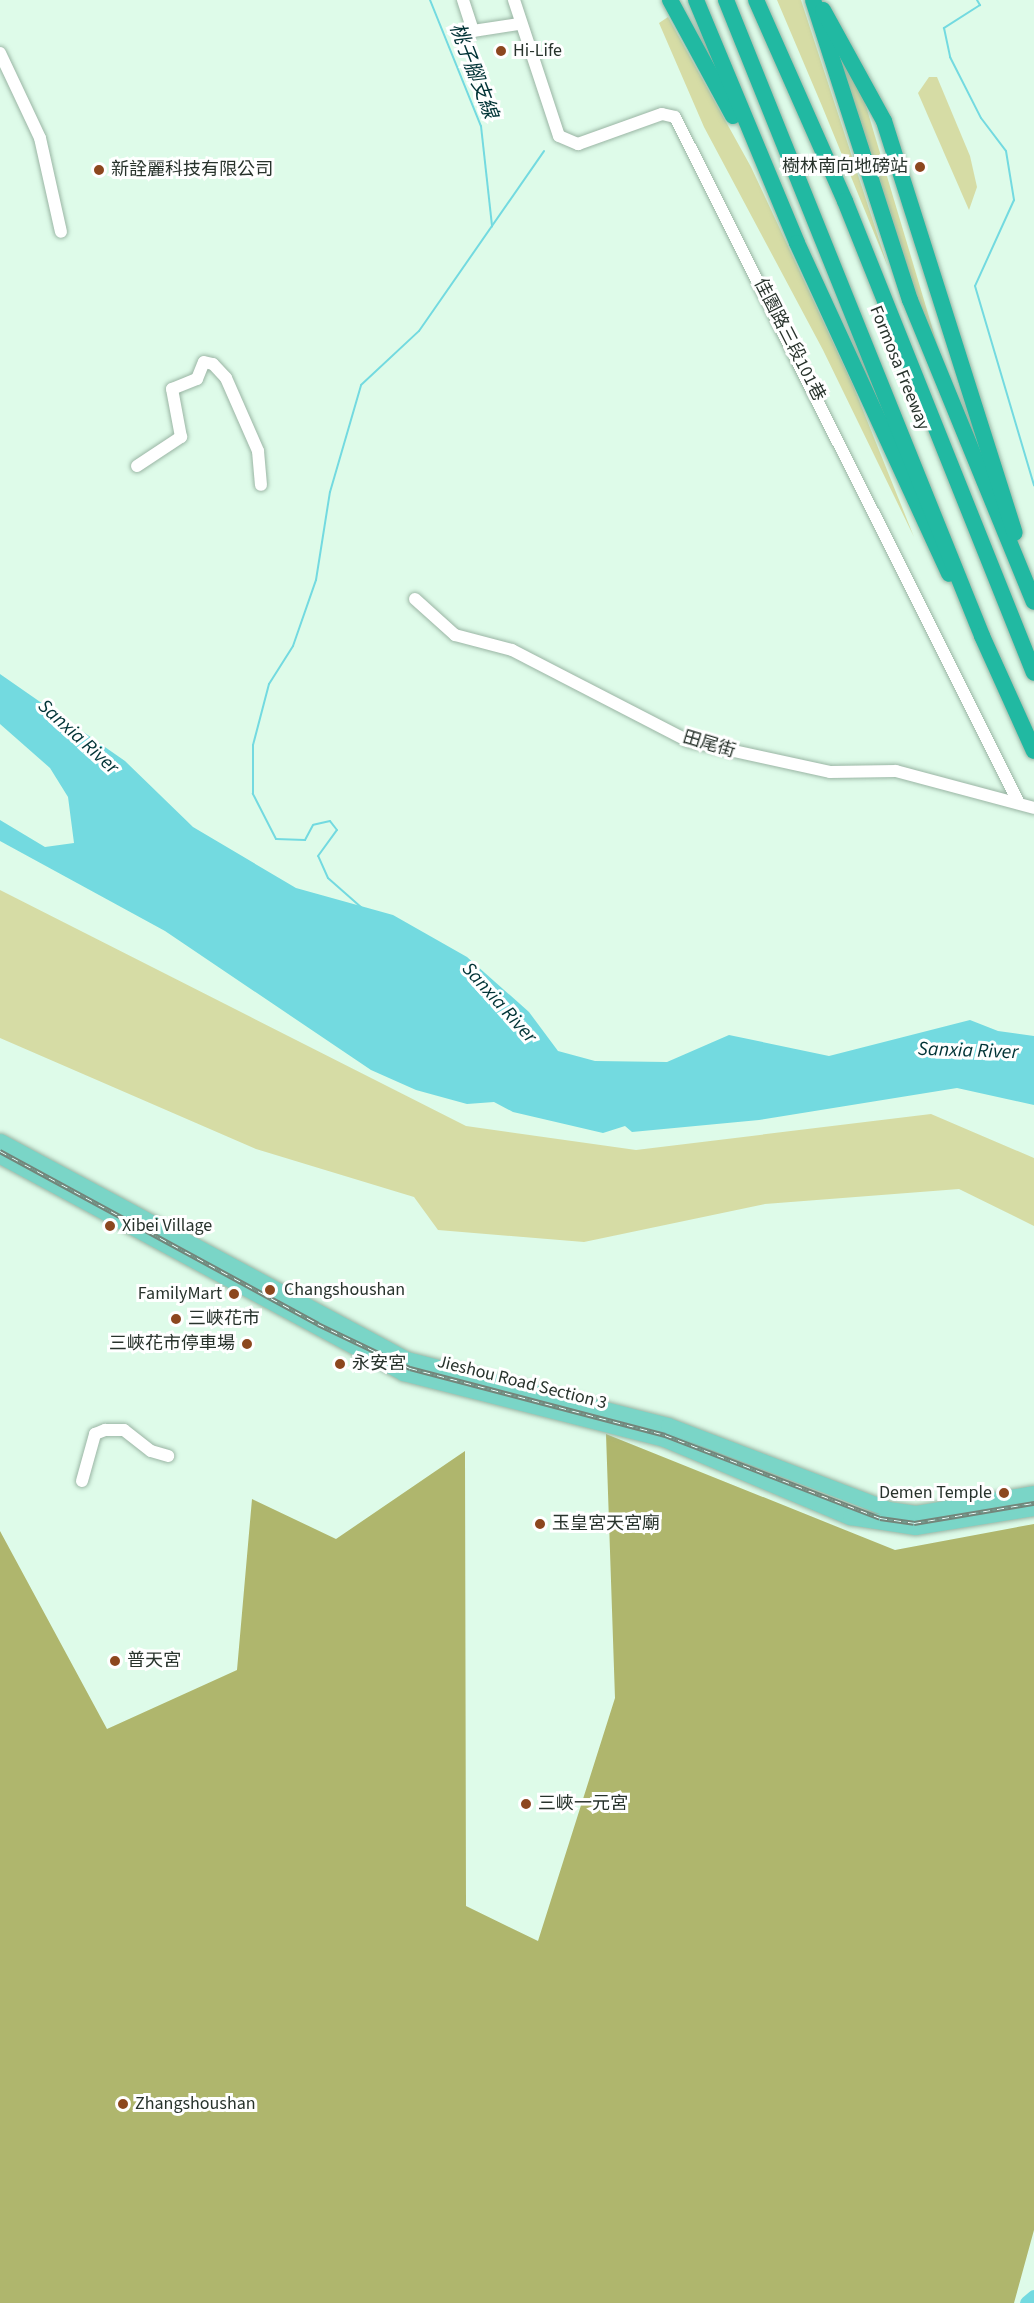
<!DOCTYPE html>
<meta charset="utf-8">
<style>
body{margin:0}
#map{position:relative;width:1034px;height:2303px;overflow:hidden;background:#defbe9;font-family:"Source Sans 3","Noto Sans TC",sans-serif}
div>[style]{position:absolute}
.green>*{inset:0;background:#d6dca5}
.forest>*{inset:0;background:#afb66d}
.water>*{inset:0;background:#73dae0}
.stream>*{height:2px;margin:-1px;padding:0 1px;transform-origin:1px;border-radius:1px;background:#73dae0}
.river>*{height:15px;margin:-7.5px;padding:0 7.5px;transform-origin:7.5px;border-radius:7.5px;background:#73dae0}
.roads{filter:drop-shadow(0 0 2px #9ab5a4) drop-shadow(0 0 2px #9ab5a4)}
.minor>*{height:12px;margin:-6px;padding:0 6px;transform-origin:6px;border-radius:6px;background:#fff}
.major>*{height:15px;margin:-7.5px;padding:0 7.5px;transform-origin:7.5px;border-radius:7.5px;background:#7ad5c7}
.highway>*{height:16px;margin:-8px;padding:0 8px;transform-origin:8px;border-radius:8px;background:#21b9a2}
.rail>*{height:4.5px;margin-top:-2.25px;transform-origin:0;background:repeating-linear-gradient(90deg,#fff 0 7px,#73857a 0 14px);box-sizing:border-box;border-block:2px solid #73857a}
.dots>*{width:16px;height:16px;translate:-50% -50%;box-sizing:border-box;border:3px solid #fff;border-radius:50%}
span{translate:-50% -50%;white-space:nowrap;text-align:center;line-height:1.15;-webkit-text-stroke:6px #fff;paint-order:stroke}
.poi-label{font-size:18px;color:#28332c}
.left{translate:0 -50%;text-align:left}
.right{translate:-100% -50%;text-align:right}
.street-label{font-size:18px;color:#28332c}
.water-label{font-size:20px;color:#003336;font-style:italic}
</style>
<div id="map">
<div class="green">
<div style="clip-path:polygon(777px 0,801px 0,888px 267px,822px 106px)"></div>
<div style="clip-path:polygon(668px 17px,751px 167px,852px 383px,914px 537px,823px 350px,704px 127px,659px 23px)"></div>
<div style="clip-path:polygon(830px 35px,860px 86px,938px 347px,911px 286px)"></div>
<div style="clip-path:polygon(929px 77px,937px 77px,970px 156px,977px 187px,969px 210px,918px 93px)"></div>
<div style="clip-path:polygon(0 890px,466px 1126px,636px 1150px,931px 1114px,1034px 1158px,1034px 1226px,959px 1189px,765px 1204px,584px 1242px,438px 1230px,414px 1197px,256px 1149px,0 1038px)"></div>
</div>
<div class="forest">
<div style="clip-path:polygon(606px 1434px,895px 1550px,1034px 1524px,1034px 2230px,1014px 2303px,0 2303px,0 1531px,107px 1729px,237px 1670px,252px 1499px,336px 1539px,465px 1451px,466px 1906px,538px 1941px,615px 1698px)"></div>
</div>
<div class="water">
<div style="clip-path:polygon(0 674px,125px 761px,193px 827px,296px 888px,393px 915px,467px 957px,529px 1012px,558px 1051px,595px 1061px,667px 1062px,729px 1035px,829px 1056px,970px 1020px,998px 1031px,1034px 1036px,1034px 1105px,957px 1088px,759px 1120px,632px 1132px,625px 1126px,603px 1133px,513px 1112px,494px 1102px,467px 1104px,416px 1090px,371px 1070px,165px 931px,0 841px,0 820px,45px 847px,74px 843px,68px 797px,50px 768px,0 724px)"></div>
</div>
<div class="stream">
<div style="left:430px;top:0;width:136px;rotate:68deg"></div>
<div style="left:481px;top:126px;width:101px;rotate:83.7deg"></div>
<div style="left:977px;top:0;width:6px;rotate:59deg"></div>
<div style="left:980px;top:5px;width:43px;rotate:147.4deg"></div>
<div style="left:944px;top:28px;width:30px;rotate:78deg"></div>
<div style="left:950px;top:57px;width:68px;rotate:63.1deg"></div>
<div style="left:981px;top:118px;width:41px;rotate:52.9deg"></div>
<div style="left:1006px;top:151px;width:50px;rotate:80.7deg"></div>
<div style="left:1014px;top:200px;width:94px;rotate:114.4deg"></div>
<div style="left:975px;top:286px;width:208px;rotate:73.5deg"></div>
<div style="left:362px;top:908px;width:45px;rotate:-138.6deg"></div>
<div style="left:328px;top:878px;width:24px;rotate:-114deg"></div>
<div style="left:318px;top:856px;width:32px;rotate:-54deg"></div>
<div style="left:337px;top:830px;width:11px;rotate:-128deg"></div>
<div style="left:330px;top:821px;width:17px;rotate:167deg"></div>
<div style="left:313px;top:825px;width:17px;rotate:118deg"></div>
<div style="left:305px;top:840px;width:29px;rotate:-178deg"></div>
<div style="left:276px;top:839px;width:51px;rotate:-117.1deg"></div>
<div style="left:253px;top:794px;width:49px;rotate:-90deg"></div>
<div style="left:253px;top:745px;width:63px;rotate:-75.3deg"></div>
<div style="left:269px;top:684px;width:45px;rotate:-57.7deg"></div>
<div style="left:293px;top:646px;width:70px;rotate:-70.8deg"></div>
<div style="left:316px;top:580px;width:89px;rotate:-81deg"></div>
<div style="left:330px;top:492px;width:111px;rotate:-73.8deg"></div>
<div style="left:361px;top:385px;width:79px;rotate:-43deg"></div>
<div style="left:419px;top:331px;width:219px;rotate:-55.2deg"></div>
</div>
<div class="river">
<div style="left:1027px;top:2303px;width:9px;rotate:-41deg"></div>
</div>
<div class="roads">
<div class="minor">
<div style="left:463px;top:0;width:33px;rotate:72deg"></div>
<div style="left:473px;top:31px;width:47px;rotate:-8.7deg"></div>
<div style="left:514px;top:0;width:143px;rotate:71.7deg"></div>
<div style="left:559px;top:136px;width:21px;rotate:23deg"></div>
<div style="left:578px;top:144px;width:89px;rotate:-19.7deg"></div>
<div style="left:662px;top:114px;width:13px;rotate:13deg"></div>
<div style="left:675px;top:117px;width:767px;rotate:63.37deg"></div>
<div style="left:0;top:53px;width:94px;rotate:64.8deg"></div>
<div style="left:40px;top:138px;width:96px;rotate:77.4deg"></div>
<div style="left:137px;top:466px;width:53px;rotate:-33.4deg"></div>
<div style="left:181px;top:437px;width:49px;rotate:-100.6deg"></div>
<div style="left:172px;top:389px;width:27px;rotate:-22deg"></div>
<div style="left:197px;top:379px;width:18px;rotate:-68deg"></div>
<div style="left:204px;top:362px;width:9px;rotate:13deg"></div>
<div style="left:213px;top:364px;width:19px;rotate:47deg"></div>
<div style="left:226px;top:378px;width:80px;rotate:66.3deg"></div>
<div style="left:258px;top:451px;width:34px;rotate:85deg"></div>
<div style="left:415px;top:599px;width:54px;rotate:42deg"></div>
<div style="left:455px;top:635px;width:59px;rotate:14.7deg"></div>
<div style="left:512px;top:650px;width:198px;rotate:27.3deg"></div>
<div style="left:688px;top:741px;width:145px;rotate:12.3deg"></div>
<div style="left:830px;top:772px;width:66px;rotate:-0.9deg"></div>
<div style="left:896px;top:771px;width:143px;rotate:15deg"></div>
<div style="left:82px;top:1481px;width:49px;rotate:-74.5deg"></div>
<div style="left:95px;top:1434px;width:11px;rotate:-22deg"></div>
<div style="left:105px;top:1430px;width:19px"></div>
<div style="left:124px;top:1430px;width:34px;rotate:38deg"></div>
<div style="left:151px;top:1451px;width:18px;rotate:16deg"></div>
</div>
<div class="major">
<div style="left:0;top:1141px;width:462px;rotate:28.2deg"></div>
<div style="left:407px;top:1359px;width:269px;rotate:14.2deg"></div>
<div style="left:668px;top:1425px;width:235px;rotate:20.9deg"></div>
<div style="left:888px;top:1509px;width:28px;rotate:8deg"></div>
<div style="left:916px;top:1513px;width:120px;rotate:-9.6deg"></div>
<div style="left:0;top:1156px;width:458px;rotate:28.3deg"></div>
<div style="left:403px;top:1373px;width:269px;rotate:14.2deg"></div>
<div style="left:664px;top:1439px;width:202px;rotate:22.8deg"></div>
<div style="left:850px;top:1517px;width:66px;rotate:8.7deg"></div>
<div style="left:915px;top:1527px;width:121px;rotate:-9.1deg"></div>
</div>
<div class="highway">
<div style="left:670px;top:0;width:132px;rotate:61.5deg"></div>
<div style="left:696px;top:0;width:263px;rotate:67.4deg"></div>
<div style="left:797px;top:243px;width:364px;rotate:65.3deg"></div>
<div style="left:726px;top:0;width:686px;rotate:68.07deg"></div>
<div style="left:982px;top:636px;width:126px;rotate:65.7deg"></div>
<div style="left:756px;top:0;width:220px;rotate:66.1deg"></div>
<div style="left:845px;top:201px;width:508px;rotate:68.18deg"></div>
<div style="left:813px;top:0;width:315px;rotate:72.1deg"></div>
<div style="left:910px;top:300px;width:326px;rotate:67.7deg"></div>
<div style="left:823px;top:10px;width:127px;rotate:61.2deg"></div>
<div style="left:884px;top:121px;width:432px;rotate:72.4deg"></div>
</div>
</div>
<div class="rail">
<div style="left:0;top:1151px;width:362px;rotate:28.5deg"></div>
<div style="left:318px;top:1324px;width:102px;rotate:25.6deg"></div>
<div style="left:410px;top:1368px;width:264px;rotate:14.7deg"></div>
<div style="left:665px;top:1435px;width:230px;rotate:21.1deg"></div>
<div style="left:880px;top:1518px;width:34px;rotate:8deg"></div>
<div style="left:914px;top:1523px;width:122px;rotate:-9.5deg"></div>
</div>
<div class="dots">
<div style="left:501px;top:51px;background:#8c471e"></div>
<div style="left:920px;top:167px;background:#8c471e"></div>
<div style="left:99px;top:170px;background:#8c471e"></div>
<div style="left:110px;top:1226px;background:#8c471e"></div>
<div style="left:270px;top:1290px;background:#8c471e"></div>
<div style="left:234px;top:1294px;background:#8c471e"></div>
<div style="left:176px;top:1319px;background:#8c471e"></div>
<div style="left:247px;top:1344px;background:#8c471e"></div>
<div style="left:340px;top:1364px;background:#8c471e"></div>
<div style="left:1004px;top:1493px;background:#8c471e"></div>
<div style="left:540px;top:1524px;background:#8c471e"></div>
<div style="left:115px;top:1661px;background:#8c471e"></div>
<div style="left:526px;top:1804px;background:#8c471e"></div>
<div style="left:123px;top:2104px;background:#8c471e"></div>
</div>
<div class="poi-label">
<span class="left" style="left:513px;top:51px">Hi-Life</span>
<span class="right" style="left:908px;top:167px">樹林南向地磅站</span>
<span class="left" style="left:111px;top:170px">新詮麗科技有限公司</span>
<span class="left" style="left:122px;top:1226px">Xibei Village</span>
<span class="left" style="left:284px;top:1290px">Changshoushan</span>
<span class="right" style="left:222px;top:1294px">FamilyMart</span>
<span class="left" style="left:188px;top:1319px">三峽花市</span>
<span class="right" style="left:235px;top:1344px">三峽花市停車場</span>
<span class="left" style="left:352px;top:1364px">永安宮</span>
<span class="right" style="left:992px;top:1493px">Demen Temple</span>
<span class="left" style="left:552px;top:1524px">玉皇宮天宮廟</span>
<span class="left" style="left:127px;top:1661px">普天宮</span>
<span class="left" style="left:538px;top:1804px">三峽一元宮</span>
<span class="left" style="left:135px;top:2104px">Zhangshoushan</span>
</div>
<div class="street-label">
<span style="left:789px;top:340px;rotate:63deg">佳園路三段101巷</span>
<span style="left:899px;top:368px;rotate:68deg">Formosa Freeway</span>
<span style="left:709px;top:745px;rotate:17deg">田尾街</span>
<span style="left:522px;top:1383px;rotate:14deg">Jieshou Road Section 3</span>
</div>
<div class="water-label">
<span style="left:473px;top:71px;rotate:69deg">桃子腳支線</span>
<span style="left:78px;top:737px;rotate:42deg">Sanxia River</span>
<span style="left:499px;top:1003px;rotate:48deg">Sanxia River</span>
<span style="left:968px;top:1051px;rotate:2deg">Sanxia River</span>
</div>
</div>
